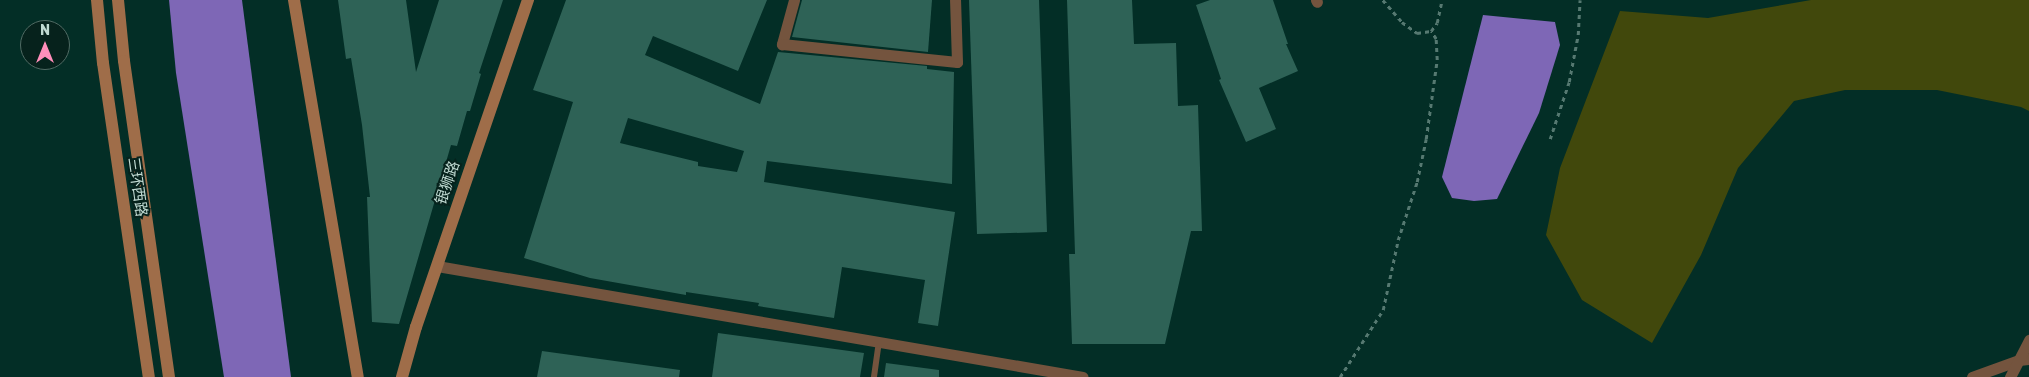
<!DOCTYPE html>
<meta charset="utf-8">
<style>
body{margin:0}
#map{position:relative;width:2029px;height:377px;overflow:hidden;background:#032e26;font-family:Rubik,"Noto Sans SC",sans-serif}
div>[style]{position:absolute}
.green>*{inset:0;background:#41480c}
.water>*{inset:0;background:#7e67b6}
.building>*{inset:0;background:#2e6256}
.path>*{height:2.5px;margin-top:-1.25px;transform-origin:0;background:repeating-linear-gradient(90deg,#567971 0 4px,transparent 0 8px)}
.service>*{height:5.5px;margin:-2.75px;padding:0 2.75px;transform-origin:2.75px;border-radius:2.75px;background:#74543e}
.minor>*{height:11px;margin:-5.5px;padding:0 5.5px;transform-origin:5.5px;border-radius:5.5px;background:#74543e}
.secondary>*{height:12px;margin:-6px;padding:0 6px;transform-origin:6px;border-radius:6px;background:#9f6d49}
span{translate:-50% -50%;white-space:nowrap;text-align:center;line-height:1.15;-webkit-text-stroke:4px #06221c;paint-order:stroke}
.street-label{font-size:15px;color:#bfd9d1}
.north{position:absolute;left:20px;top:20px;width:50px;height:50px;box-sizing:border-box;background:#06221c;border:1px solid #506b64;border-radius:50%;rotate:0deg;font-size:14px;font-weight:700;line-height:20px;text-align:center;color:#bfd9d1}
.north::after{content:'';display:block;margin:auto;width:18px;height:22px;background:#ff8eba;clip-path:polygon(50% 0,100% 100%,50% 72%,0 100%)}
</style>
<div id="map">
<div class="green">
<div style="clip-path:polygon(1811px 0,2029px 0,2029px 111px,2021px 107px,1937px 90px,1845px 90px,1794px 101px,1738px 168px,1701px 255px,1652px 343px,1582px 300px,1546px 235px,1560px 168px,1620px 11px,1708px 18px)"></div>
</div>
<div class="water">
<div style="clip-path:polygon(169px 0,242px 0,291px 377px,224px 377px,176px 73px)"></div>
<div style="clip-path:polygon(1483px 15px,1555px 22px,1560px 45px,1539px 113px,1497px 199px,1474px 201px,1452px 198px,1442px 177px)"></div>
</div>
<div class="building">
<div style="clip-path:polygon(338px 0,406px 0,416px 72px,439px 0,503px 0,479px 73px,481px 74px,470px 111px,467px 111px,457px 146px,451px 145px,399px 324px,372px 322px,367px 197px,370px 197px,362px 125px,351px 58px,346px 59px)"></div>
<div style="clip-path:polygon(evenodd,566px 0,767px 0,738px 71px,653px 36px,645px 55px,760px 104px,778px 52px,927px 66px,927px 69px,954px 72px,952px 184px,767px 161px,764px 182px,955px 212px,938px 326px,918px 323px,925px 280px,842px 267px,834px 318px,758px 306px,759px 303px,686px 292px,686px 295px,590px 278px,524px 258px,573px 102px,533px 90px,566px 0,628px 118px,744px 151px,737px 172px,698px 166px,698px 162px,620px 143px,628px 118px)"></div>
<div style="clip-path:polygon(802px 0,932px 0,928px 52px,792px 37px)"></div>
<div style="clip-path:polygon(969px 0,1039px 0,1047px 232px,977px 234px)"></div>
<div style="clip-path:polygon(1067px 0,1132px 0,1134px 44px,1176px 43px,1178px 106px,1198px 105px,1202px 231px,1191px 231px,1165px 344px,1072px 344px,1069px 254px,1075px 254px)"></div>
<div style="clip-path:polygon(1210px 0,1273px 0,1288px 44px,1286px 44px,1298px 71px,1259px 88px,1276px 129px,1246px 142px,1219px 80px,1221px 79px,1196px 5px)"></div>
<div style="clip-path:polygon(718px 333px,864px 353px,860px 377px,712px 377px)"></div>
<div style="clip-path:polygon(542px 351px,680px 370px,679px 377px,537px 377px)"></div>
<div style="clip-path:polygon(886px 363px,939px 370px,939px 377px,884px 377px)"></div>
</div>
<div class="path">
<div style="left:1383px;top:0;width:29px;rotate:49deg"></div>
<div style="left:1402px;top:22px;width:19px;rotate:36deg"></div>
<div style="left:1417px;top:33px;width:14px;rotate:-8deg"></div>
<div style="left:1431px;top:31px;width:10px;rotate:-53deg"></div>
<div style="left:1437px;top:23px;width:24px;rotate:-78deg"></div>
<div style="left:1550px;top:139px;width:60px;rotate:-71.6deg"></div>
<div style="left:1569px;top:82px;width:48px;rotate:-79.2deg"></div>
<div style="left:1578px;top:35px;width:35px;rotate:-87deg"></div>
<div style="left:1340px;top:377px;width:80px;rotate:-57.3deg"></div>
<div style="left:1383px;top:310px;width:72px;rotate:-77.9deg"></div>
<div style="left:1398px;top:240px;width:61px;rotate:-71.9deg"></div>
<div style="left:1417px;top:182px;width:44px;rotate:-78.2deg"></div>
<div style="left:1426px;top:139px;width:80px;rotate:-82.1deg"></div>
<div style="left:1437px;top:60px;width:21px;rotate:-93deg"></div>
<div style="left:1436px;top:39px;width:9px;rotate:-122deg"></div>
</div>
<div class="service">
<div style="left:874px;top:377px;width:35px;rotate:-82deg"></div>
</div>
<div class="minor">
<div style="left:794px;top:0;width:46px;rotate:105.3deg"></div>
<div style="left:782px;top:44px;width:176px;rotate:5.9deg"></div>
<div style="left:957px;top:62px;width:62px;rotate:-91.8deg"></div>
<div style="left:1316px;top:0;width:2px;rotate:63deg"></div>
<div style="left:437px;top:266px;width:655px;rotate:9.75deg"></div>
<div style="left:1972px;top:377px;width:50px;rotate:-19.9deg"></div>
<div style="left:2019px;top:360px;width:10px;rotate:-6deg"></div>
<div style="left:2010px;top:377px;width:42px;rotate:-62.8deg"></div>
</div>
<div class="secondary">
<div style="left:97px;top:0;width:63px;rotate:84.6deg"></div>
<div style="left:103px;top:63px;width:317px;rotate:81.7deg"></div>
<div style="left:118px;top:0;width:61px;rotate:84.4deg"></div>
<div style="left:124px;top:61px;width:319px;rotate:81.9deg"></div>
<div style="left:294px;top:0;width:382px;rotate:80.4deg"></div>
<div style="left:402px;top:377px;width:52px;rotate:-74.4deg"></div>
<div style="left:416px;top:327px;width:346px;rotate:-71.1deg"></div>
</div>
<div class="street-label">
<span style="left:448px;top:183px;rotate:-71deg">银狮路</span>
<span style="left:137px;top:187px;rotate:82deg">三环西路</span>
</div>
<div class="north">N</div>
</div>
